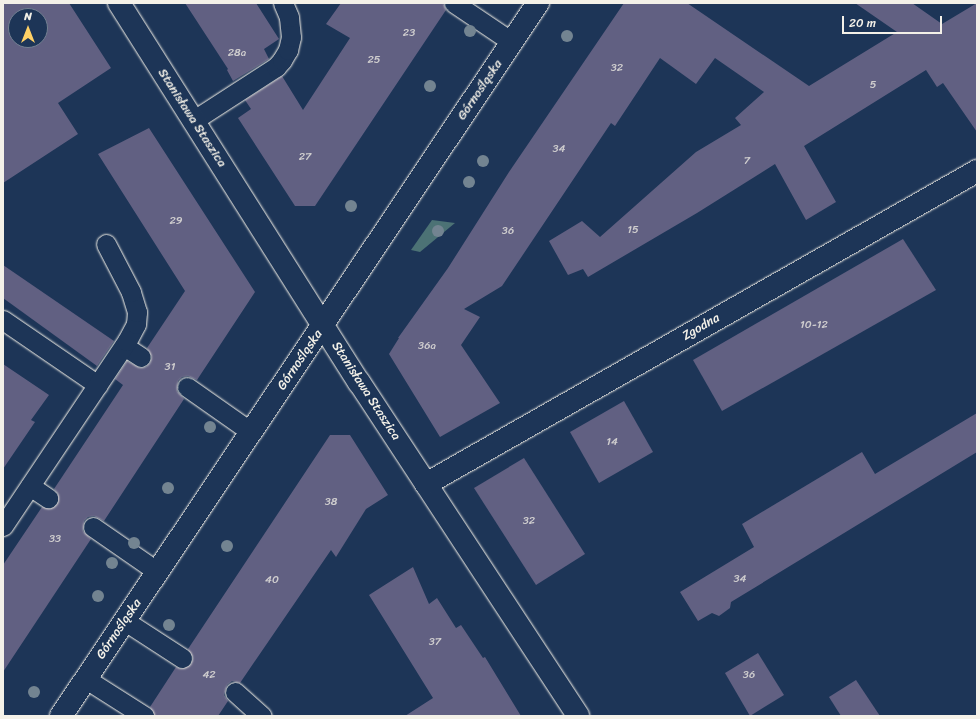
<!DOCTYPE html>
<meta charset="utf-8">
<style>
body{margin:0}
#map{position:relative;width:980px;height:719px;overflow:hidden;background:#1d3557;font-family:Sriracha,sans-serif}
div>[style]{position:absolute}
.green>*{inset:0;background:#4c7275}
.building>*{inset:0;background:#616082}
.roads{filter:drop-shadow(0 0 1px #f4f1e8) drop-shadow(0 0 1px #f4f1e8)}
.lane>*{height:19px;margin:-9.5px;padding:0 9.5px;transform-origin:9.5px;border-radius:9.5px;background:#1d3557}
.street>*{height:22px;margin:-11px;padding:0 11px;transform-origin:11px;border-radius:11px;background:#1d3557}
.secondary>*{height:22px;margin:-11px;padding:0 11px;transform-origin:11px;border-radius:11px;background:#1d3557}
.trees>*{width:12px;height:12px;margin:-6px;border-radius:50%;background:#738491}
span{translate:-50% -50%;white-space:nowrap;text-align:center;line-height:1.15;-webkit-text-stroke:3px #1d3557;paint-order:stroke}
.number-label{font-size:11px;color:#cfcdce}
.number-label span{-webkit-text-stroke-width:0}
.street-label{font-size:13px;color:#f4f1e8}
.frame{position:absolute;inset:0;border:4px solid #f4f1e8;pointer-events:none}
.north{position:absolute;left:8px;top:8px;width:40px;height:40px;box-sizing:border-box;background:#1d3557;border:1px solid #738091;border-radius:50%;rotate:0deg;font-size:11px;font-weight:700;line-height:16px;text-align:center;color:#f4f1e8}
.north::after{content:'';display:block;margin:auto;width:14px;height:18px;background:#ffd166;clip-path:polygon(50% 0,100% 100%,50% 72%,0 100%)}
.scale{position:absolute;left:842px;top:16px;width:100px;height:18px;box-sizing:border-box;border:2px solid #f4f1e8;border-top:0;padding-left:5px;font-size:12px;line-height:14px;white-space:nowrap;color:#f4f1e8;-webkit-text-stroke:3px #1d3557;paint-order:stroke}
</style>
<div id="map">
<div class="green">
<div style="clip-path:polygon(432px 220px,455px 223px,420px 252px,411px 250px)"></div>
</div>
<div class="building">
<div style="clip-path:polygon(evenodd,3px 3px,69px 3px,111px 68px,58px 103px,78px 134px,3px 183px,3px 3px,16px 16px,40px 16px,40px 40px,16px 40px,16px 16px)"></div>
<div style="clip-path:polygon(185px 3px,256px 3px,279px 39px,264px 49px,269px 59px,233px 81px,227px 70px,228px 69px)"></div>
<div style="clip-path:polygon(341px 3px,443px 3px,446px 10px,315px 206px,295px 206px,238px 118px,251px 109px,245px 100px,282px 76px,303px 110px,350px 38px,326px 24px)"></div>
<div style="clip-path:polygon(624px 3px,687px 3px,809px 86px,897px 32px,855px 3px,912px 3px,942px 24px,977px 3px,977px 132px,943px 83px,937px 87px,926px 70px,804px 146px,836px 202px,806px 220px,775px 164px,697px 213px,588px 277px,583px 269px,568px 275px,549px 241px,582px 221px,600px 237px,696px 152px,741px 125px,735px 118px,764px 92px,715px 58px,696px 84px,660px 58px,615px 126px,611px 123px,502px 286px,464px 309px,480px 317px,461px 345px,500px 403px,440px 437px,389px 354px,399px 338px,398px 338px,448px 268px,509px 172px)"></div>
<div style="clip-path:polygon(149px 128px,255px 292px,197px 380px,188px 376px,182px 377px,178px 381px,177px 391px,184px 399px,104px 521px,94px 516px,88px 517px,84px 521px,83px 531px,91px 539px,3px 672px,3px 565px,42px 507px,52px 508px,57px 504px,58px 494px,54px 489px,123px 385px,115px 379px,127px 361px,140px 368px,146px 367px,150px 363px,152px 357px,147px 348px,185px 291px,98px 154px)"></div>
<div style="clip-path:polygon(903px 239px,936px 290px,722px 411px,693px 360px)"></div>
<div style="clip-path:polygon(3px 265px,114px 341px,97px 366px,3px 298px)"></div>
<div style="clip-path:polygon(3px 364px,49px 395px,31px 420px,35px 422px,3px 469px)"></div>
<div style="clip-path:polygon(624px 401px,653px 452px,599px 483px,570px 432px)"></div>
<div style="clip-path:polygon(977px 413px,977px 452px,731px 602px,730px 608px,719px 616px,712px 613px,698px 621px,680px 592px,754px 547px,742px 524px,862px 452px,875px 474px)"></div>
<div style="clip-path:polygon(330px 435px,350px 435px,388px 495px,366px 509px,336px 557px,331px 550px,240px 683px,232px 681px,227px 685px,224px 695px,228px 701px,218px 716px,155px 716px,150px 707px,176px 667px,182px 669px,191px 664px,193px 658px,188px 649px)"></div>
<div style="clip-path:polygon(524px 458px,585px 554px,536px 585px,474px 488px)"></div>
<div style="clip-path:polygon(413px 567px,429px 604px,437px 598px,456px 628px,461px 625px,483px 658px,485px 657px,521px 716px,405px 716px,433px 698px,369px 595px)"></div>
<div style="clip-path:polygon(758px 653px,784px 695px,750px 716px,725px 673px)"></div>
<div style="clip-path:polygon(856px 680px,880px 716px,841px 716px,829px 697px)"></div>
</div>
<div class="roads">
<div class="lane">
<div style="left:454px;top:3px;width:70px;rotate:33.9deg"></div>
<div style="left:194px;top:120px;width:98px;rotate:-32.9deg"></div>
<div style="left:276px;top:67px;width:9px;rotate:-49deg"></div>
<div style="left:282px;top:60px;width:12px;rotate:-59deg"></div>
<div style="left:288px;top:50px;width:13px;rotate:-77deg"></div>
<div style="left:291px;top:37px;width:20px;rotate:-96deg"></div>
<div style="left:289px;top:17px;width:15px;rotate:-113deg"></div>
<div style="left:3px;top:320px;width:115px;rotate:34.4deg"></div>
<div style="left:124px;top:346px;width:20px;rotate:33deg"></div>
<div style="left:187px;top:387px;width:78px;rotate:35.1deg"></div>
<div style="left:30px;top:486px;width:22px;rotate:34deg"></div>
<div style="left:3px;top:526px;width:223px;rotate:-56.2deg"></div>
<div style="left:127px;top:341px;width:19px;rotate:-62deg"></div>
<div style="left:136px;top:324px;width:12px;rotate:-85deg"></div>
<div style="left:137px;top:312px;width:21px;rotate:-107deg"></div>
<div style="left:131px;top:292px;width:54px;rotate:-117.5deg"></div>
<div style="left:93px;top:527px;width:79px;rotate:34.7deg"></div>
<div style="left:125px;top:621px;width:68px;rotate:33deg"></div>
<div style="left:86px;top:679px;width:69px;rotate:32.5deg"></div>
<div style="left:235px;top:692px;width:36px;rotate:42deg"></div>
</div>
<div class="street">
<div style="left:119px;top:3px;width:449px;rotate:57.7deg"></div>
<div style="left:359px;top:382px;width:399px;rotate:56.7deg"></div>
<div style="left:426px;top:484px;width:634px;rotate:-29.6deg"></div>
</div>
<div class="secondary">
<div style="left:61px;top:716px;width:858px;rotate:-56.22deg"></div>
</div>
</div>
<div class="trees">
<div style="left:470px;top:31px"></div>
<div style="left:567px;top:36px"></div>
<div style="left:430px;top:86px"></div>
<div style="left:483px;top:161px"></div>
<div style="left:469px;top:182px"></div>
<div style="left:351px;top:206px"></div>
<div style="left:438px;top:231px"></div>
<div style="left:210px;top:427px"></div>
<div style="left:168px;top:488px"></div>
<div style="left:134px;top:543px"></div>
<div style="left:227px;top:546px"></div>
<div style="left:112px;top:563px"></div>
<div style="left:98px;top:596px"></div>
<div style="left:169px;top:625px"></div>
<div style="left:34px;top:692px"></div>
</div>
<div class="number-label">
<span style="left:409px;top:33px">23</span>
<span style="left:237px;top:53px">28a</span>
<span style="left:374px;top:60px">25</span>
<span style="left:617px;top:68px">32</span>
<span style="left:873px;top:85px">5</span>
<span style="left:559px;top:149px">34</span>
<span style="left:305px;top:157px">27</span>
<span style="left:747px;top:161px">7</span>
<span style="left:176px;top:221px">29</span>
<span style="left:633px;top:230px">15</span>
<span style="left:508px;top:231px">36</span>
<span style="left:814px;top:325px">10-12</span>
<span style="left:427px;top:346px">36a</span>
<span style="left:170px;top:367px">31</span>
<span style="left:612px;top:442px">14</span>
<span style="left:331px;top:502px">38</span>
<span style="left:529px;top:521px">32</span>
<span style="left:55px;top:539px">33</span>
<span style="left:740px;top:579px">34</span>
<span style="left:272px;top:580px">40</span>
<span style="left:435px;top:642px">37</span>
<span style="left:209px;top:675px">42</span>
<span style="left:749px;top:675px">36</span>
</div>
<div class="street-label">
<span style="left:480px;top:90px;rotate:-56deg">Górnośląska</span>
<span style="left:192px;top:118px;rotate:57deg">Stanisława Staszica</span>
<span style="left:701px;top:327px;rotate:-30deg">Zgodna</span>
<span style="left:300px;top:360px;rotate:-56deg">Górnośląska</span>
<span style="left:366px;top:391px;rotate:57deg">Stanisława Staszica</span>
<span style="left:119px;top:629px;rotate:-56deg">Górnośląska</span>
</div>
<div class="frame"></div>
<div class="north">N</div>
<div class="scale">20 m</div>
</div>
